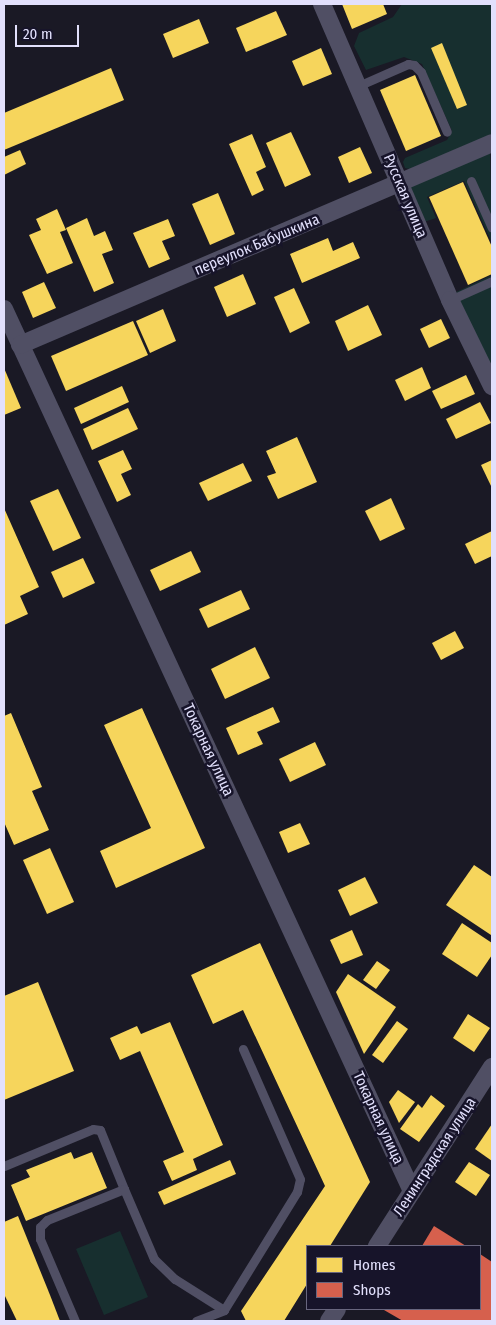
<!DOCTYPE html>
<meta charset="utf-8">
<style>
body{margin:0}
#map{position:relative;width:496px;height:1325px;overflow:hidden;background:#1a1925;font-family:"Fira Sans Condensed",sans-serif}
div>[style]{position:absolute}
.green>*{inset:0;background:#172f2f}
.homes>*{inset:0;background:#f6d55c}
.shops>*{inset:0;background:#d6604d}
.lane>*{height:9px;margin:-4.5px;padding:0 4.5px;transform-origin:4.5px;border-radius:4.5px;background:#504f64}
.street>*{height:18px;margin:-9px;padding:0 9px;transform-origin:9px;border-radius:9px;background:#504f64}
span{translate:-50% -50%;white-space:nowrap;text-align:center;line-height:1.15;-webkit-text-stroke:5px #17142a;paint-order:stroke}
.street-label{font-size:15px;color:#e2e0fc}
.frame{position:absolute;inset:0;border:5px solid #e2e0fc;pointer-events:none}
.legend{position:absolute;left:306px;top:1245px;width:175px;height:65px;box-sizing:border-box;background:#17142a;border:1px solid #68667e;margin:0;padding:6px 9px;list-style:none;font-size:15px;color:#e2e0fc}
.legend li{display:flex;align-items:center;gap:10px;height:25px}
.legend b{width:25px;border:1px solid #68667e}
.scale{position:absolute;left:15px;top:25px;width:64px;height:22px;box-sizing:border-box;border:2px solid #e2e0fc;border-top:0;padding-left:6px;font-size:15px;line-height:18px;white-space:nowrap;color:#e2e0fc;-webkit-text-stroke:4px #17142a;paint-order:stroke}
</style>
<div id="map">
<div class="green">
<div style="clip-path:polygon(402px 4px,492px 4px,492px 134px,410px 169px,405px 168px,403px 162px,405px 158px,447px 140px,452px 131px,422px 64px,404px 57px,366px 70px,354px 46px,359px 33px,393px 17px)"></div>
<div style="clip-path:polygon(490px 149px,492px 243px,464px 181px,427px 197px,436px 218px,424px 222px,408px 188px)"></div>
<div style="clip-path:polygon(492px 275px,492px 372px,452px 294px)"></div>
<div style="clip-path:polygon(120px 1231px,148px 1297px,104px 1315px,76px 1249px)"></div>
</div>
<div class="homes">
<div style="clip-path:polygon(342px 4px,383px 4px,387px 14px,352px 29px)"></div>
<div style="clip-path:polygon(276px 11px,287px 35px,246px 52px,236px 28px)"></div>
<div style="clip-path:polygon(199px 19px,209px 43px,173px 58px,163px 34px)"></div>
<div style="clip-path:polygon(442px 43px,467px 105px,457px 109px,431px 48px)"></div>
<div style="clip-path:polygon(321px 48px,332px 74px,303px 86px,292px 61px)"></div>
<div style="clip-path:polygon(111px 68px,124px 100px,4px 150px,4px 113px)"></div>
<div style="clip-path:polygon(415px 75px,441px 136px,406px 151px,380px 90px)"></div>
<div style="clip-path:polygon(291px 132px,311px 175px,285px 187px,266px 143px)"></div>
<div style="clip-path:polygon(252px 134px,266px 167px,256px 172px,264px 190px,252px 196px,229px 144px)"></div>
<div style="clip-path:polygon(360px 147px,372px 173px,349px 183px,338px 157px)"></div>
<div style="clip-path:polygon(20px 150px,26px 164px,4px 175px,4px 157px)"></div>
<div style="clip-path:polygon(463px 182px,492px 247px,492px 274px,468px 285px,429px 197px)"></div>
<div style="clip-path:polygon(218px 193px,235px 234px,210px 245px,192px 204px)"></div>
<div style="clip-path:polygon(57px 209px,66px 230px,60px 232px,73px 263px,47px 274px,29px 235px,41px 230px,36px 219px)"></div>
<div style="clip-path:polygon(87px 218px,94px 236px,105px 231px,113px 250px,102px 254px,114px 283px,94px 292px,66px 228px)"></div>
<div style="clip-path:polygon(168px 219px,175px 236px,162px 241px,170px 259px,149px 268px,133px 233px)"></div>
<div style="clip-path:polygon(328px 238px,333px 251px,353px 242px,360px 258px,302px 283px,290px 254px)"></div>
<div style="clip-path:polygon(243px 274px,256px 304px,227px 317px,214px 287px)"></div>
<div style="clip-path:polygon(44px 282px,56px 308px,33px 318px,22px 292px)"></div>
<div style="clip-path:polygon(294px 288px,310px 323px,290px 333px,274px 297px)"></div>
<div style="clip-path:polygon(368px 305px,382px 335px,348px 351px,335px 321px)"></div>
<div style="clip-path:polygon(163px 309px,176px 341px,150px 353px,136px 321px)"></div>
<div style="clip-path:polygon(441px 319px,450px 338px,429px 348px,420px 329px)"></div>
<div style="clip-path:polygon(133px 321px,148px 355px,66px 391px,51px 356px)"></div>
<div style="clip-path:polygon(422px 367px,431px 388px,405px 401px,395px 380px)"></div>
<div style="clip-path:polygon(4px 368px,21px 408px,4px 415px)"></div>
<div style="clip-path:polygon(466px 375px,475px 394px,441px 409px,432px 391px)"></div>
<div style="clip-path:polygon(122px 386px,129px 402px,81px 424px,74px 408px)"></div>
<div style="clip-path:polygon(480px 402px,491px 423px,456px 439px,446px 419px)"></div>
<div style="clip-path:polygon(128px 408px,138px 429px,92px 450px,83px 429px)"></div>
<div style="clip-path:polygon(297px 437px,317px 482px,278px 499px,267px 476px,276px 473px,266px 451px)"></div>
<div style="clip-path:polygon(123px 450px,132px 469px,121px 474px,131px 495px,117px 502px,98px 461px)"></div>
<div style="clip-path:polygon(492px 460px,492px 488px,481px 465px)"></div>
<div style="clip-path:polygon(243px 463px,252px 481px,208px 501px,199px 483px)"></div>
<div style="clip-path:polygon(58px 489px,81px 538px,53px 551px,30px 501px)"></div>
<div style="clip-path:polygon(391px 498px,405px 529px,380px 541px,365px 511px)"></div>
<div style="clip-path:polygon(4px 508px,39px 587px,20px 596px,28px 614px,4px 625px)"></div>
<div style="clip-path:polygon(492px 531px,492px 556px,475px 564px,465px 544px)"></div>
<div style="clip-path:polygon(191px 551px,201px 572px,160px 591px,150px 570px)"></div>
<div style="clip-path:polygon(83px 558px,95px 583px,63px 598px,51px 572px)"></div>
<div style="clip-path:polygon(241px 590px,250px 609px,208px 628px,199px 609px)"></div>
<div style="clip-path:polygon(455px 631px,464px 648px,441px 660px,432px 643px)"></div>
<div style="clip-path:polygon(255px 647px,270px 678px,225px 699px,211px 669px)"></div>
<div style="clip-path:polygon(273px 707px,280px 722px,257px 732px,263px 744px,238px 755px,226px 728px)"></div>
<div style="clip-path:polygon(142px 708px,205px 848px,116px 888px,100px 851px,151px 828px,104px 725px)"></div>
<div style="clip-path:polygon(11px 713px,42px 787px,32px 791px,49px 830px,14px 845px,4px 822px,4px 716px)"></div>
<div style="clip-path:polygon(315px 742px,326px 765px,290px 782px,279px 759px)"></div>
<div style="clip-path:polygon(300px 823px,310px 844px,288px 853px,279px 832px)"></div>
<div style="clip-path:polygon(50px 848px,74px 902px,47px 914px,23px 860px)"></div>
<div style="clip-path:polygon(474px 865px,492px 877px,491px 935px,446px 905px)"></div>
<div style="clip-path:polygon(365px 877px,378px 903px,350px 916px,338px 890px)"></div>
<div style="clip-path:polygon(462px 923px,492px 943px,492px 955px,477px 977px,442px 954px)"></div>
<div style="clip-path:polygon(352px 930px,363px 955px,341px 964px,330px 940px)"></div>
<div style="clip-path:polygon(260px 943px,370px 1182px,330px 1246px,307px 1246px,307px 1284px,284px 1321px,246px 1321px,241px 1311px,325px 1186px,243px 1010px,213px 1024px,191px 975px)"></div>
<div style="clip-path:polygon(377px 961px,390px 970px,376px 989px,363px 980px)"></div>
<div style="clip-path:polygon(348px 974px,396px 1007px,364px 1054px,336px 992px)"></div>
<div style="clip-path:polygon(38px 982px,74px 1071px,4px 1100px,4px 996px)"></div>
<div style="clip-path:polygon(468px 1014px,490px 1028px,474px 1052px,453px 1038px)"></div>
<div style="clip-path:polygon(397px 1021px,408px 1029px,383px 1063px,372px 1055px)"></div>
<div style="clip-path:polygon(170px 1022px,223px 1145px,193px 1159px,197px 1170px,172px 1181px,163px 1161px,184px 1152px,140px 1051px,120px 1060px,110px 1038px,137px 1026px,141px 1034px)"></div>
<div style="clip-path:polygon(398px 1090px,415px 1102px,399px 1123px,389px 1102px)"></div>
<div style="clip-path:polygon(431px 1095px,445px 1106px,419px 1142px,400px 1129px,418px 1104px,422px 1108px)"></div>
<div style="clip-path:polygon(492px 1124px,492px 1161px,475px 1149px)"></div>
<div style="clip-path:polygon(71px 1152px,74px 1159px,92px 1152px,107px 1188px,26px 1221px,11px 1185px,30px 1177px,26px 1170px)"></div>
<div style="clip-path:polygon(230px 1160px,236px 1174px,164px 1205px,158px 1192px)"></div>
<div style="clip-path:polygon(469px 1162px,490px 1175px,476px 1196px,455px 1182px)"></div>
<div style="clip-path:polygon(18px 1216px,50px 1295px,60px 1321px,17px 1321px,4px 1294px,4px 1222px)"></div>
</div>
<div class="shops">
<div style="clip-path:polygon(434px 1226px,466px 1246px,422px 1246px)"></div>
<div style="clip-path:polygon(480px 1254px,492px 1262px,492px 1321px,403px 1321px,384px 1310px,480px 1309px)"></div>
</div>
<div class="lane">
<div style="left:358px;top:86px;width:55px;rotate:-23.7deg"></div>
<div style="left:408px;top:64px;width:6px;rotate:9deg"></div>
<div style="left:414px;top:65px;width:10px;rotate:45deg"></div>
<div style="left:421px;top:72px;width:65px;rotate:66.6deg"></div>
<div style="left:471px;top:181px;width:51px;rotate:65.9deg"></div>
<div style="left:450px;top:300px;width:46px;rotate:-24.3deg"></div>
<div style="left:4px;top:1166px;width:96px;rotate:-22.6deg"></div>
<div style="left:93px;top:1129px;width:7px;rotate:8deg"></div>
<div style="left:100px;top:1130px;width:64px;rotate:67.9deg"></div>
<div style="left:124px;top:1189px;width:83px;rotate:158.1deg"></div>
<div style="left:47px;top:1220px;width:10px;rotate:135deg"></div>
<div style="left:40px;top:1227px;width:12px;rotate:90deg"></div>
<div style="left:40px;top:1239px;width:89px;rotate:66.9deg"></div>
<div style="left:124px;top:1189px;width:76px;rotate:66.8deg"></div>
<div style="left:154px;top:1259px;width:29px;rotate:44deg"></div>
<div style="left:175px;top:1279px;width:58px;rotate:32.3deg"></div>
<div style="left:196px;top:1321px;width:30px;rotate:-21deg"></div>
<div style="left:224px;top:1310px;width:139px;rotate:-58.3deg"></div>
<div style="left:297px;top:1192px;width:13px;rotate:-77deg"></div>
<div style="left:300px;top:1179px;width:142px;rotate:-113.7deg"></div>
</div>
<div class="street">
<div style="left:322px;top:4px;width:322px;rotate:66.6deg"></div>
<div style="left:450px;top:300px;width:96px;rotate:64deg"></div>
<div style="left:4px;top:309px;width:972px;rotate:65.18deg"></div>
<div style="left:20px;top:345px;width:513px;rotate:-23.17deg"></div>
<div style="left:377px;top:1246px;width:213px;rotate:-57.3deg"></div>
<div style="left:329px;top:1321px;width:14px;rotate:-56deg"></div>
</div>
<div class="street-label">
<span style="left:405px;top:196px;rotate:67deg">Русская улица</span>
<span style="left:257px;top:245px;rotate:-23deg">переулок Бабушкина</span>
<span style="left:208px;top:750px;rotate:65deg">Токарная улица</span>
<span style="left:378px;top:1118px;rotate:65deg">Токарная улица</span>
<span style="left:435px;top:1157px;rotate:-57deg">Ленинградская улица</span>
</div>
<div class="frame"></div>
<ul class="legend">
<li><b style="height:14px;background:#f6d55c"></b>Homes</li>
<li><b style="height:14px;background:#d6604d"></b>Shops</li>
</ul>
<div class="scale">20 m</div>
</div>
